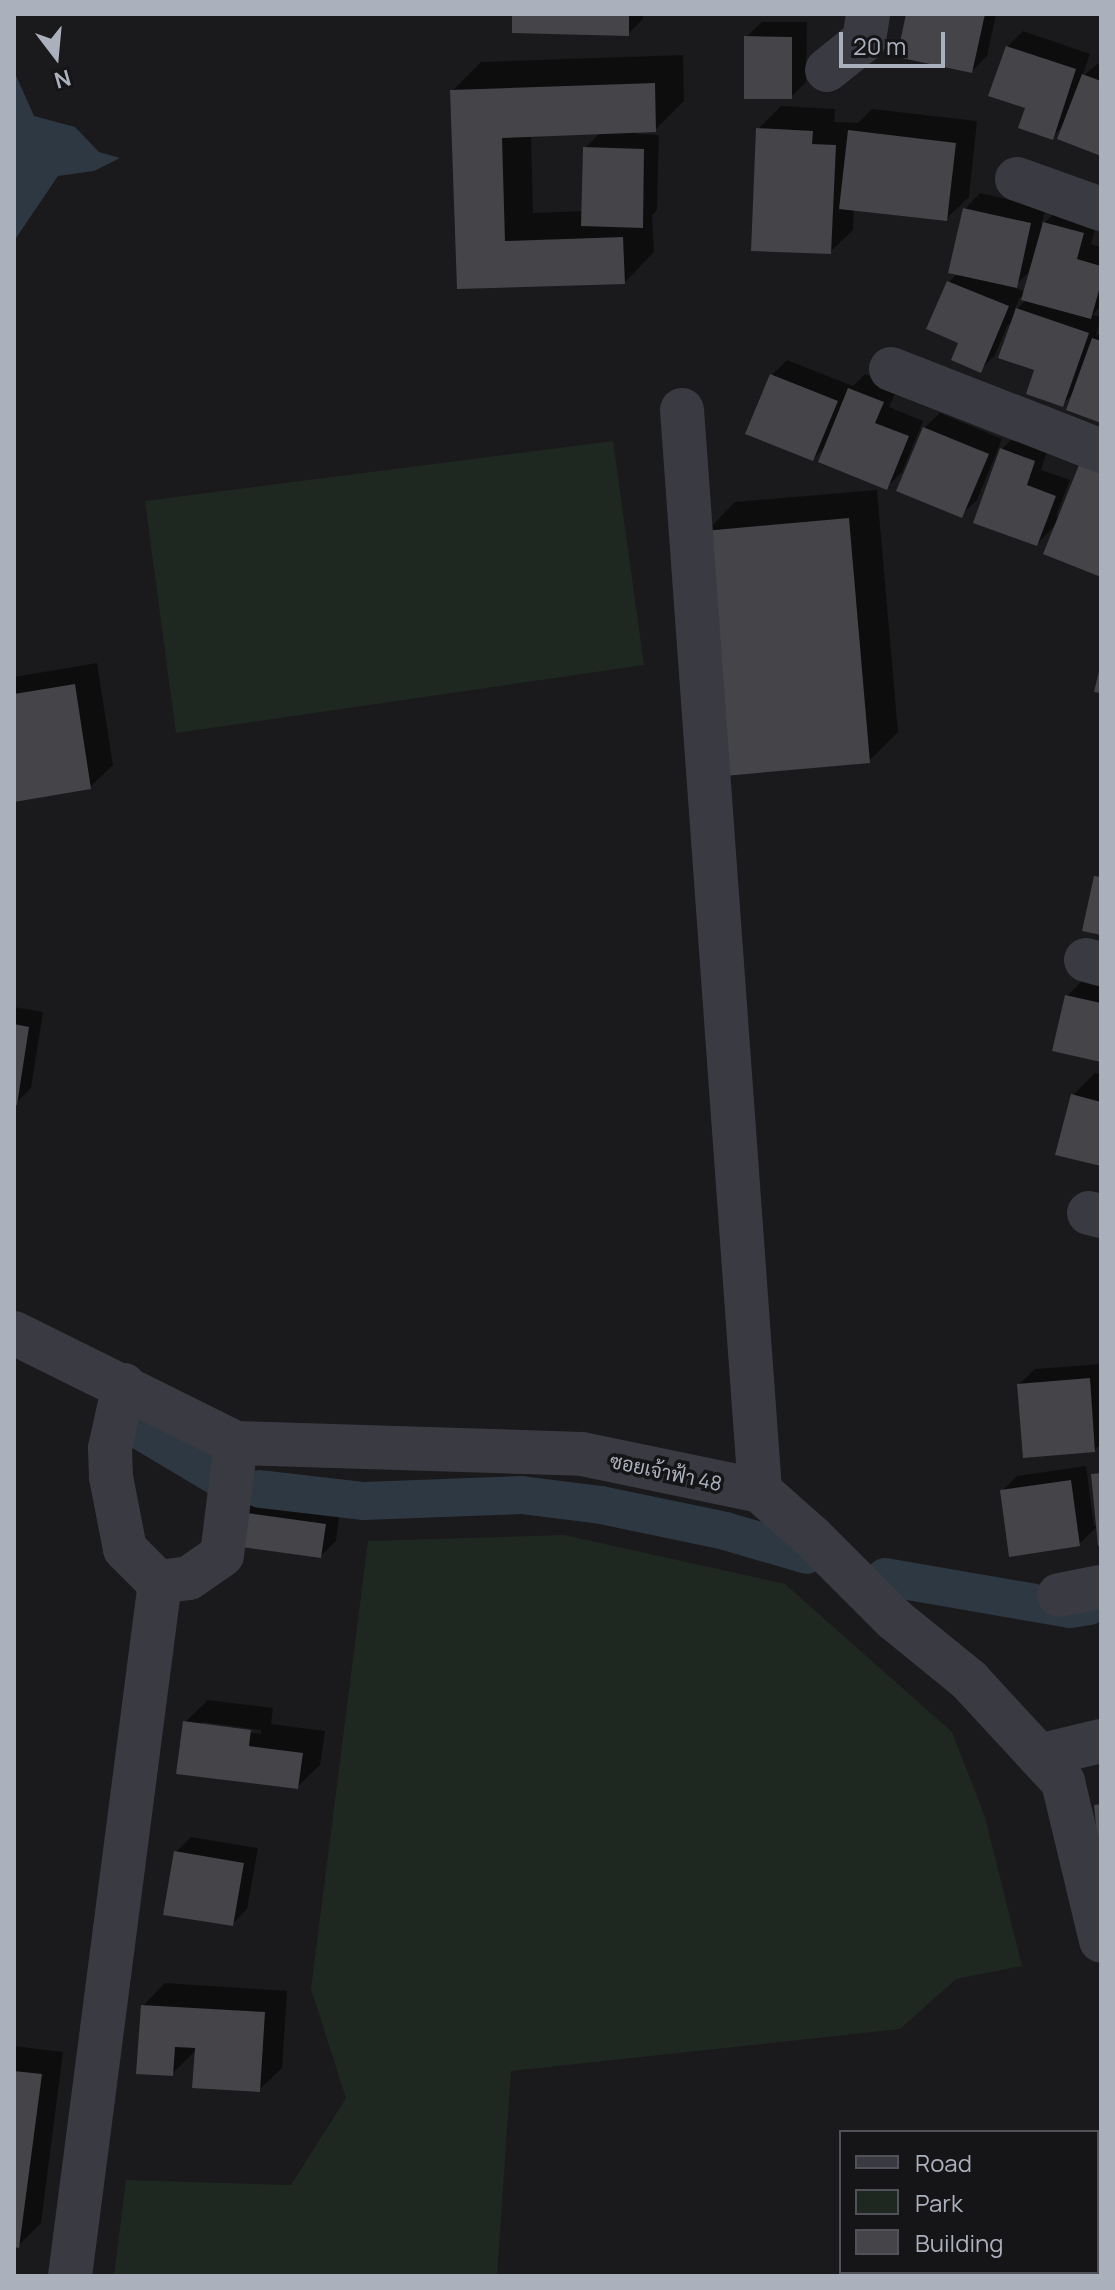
<!DOCTYPE html>
<meta charset="utf-8">
<style>
body{margin:0}
#map{position:relative;width:1115px;height:2290px;overflow:hidden;background:#1a191c;font-family:Manrope,Sarabun,sans-serif}
div>[style]{position:absolute}
.green>*{inset:0;background:#1f2820}
.water>*{inset:0;background:#2e3842}
.shadow>*{inset:0;background:#0007}
.canal>*{height:38px;margin:-19px;padding:0 19px;transform-origin:19px;border-radius:19px;background:#2e3842}
.building>*{inset:0;background:#444449}
.minor>*{height:44px;margin:-22px;padding:0 22px;transform-origin:22px;border-radius:22px;background:#3a3b42}
span{translate:-50% -50%;white-space:nowrap;text-align:center;line-height:1.15;-webkit-text-stroke:7px #151417;paint-order:stroke}
.street-label{font-size:20px;color:#abb0bd}
.frame{position:absolute;inset:0;border:16px solid #abb0bd;pointer-events:none}
.legend{position:absolute;left:839px;top:2130px;width:260px;height:144px;box-sizing:border-box;background:#151417;border:2px solid #515259;margin:0;padding:10px 14px;list-style:none;font-size:24px;color:#abb0bd}
.legend li{display:flex;align-items:center;gap:16px;height:40px}
.legend b{width:40px;border:2px solid #515259}
.north{position:absolute;left:16px;top:16px;width:80px;height:80px;-webkit-text-stroke:6px #151417;paint-order:stroke;rotate:164deg;font-size:22px;font-weight:700;line-height:32px;text-align:center;color:#abb0bd}
.north::after{content:'';display:block;margin:auto;width:28px;height:36px;background:#abb0bd;clip-path:polygon(50% 0,100% 100%,50% 72%,0 100%)}
.scale{position:absolute;left:839px;top:32px;width:106px;height:36px;box-sizing:border-box;border:4px solid #abb0bd;border-top:0;padding-left:10px;font-size:24px;line-height:28px;white-space:nowrap;color:#abb0bd;-webkit-text-stroke:6px #151417;paint-order:stroke}
</style>
<div id="map">
<div class="green">
<div style="clip-path:polygon(613px 441px,644px 665px,176px 733px,145px 501px)"></div>
<div style="clip-path:polygon(564px 1535px,785px 1584px,952px 1732px,985px 1817px,1022px 1966px,956px 1979px,900px 2029px,511px 2071px,497px 2276px,114px 2276px,126px 2180px,291px 2185px,346px 2098px,311px 1989px,368px 1541px)"></div>
</div>
<div class="water">
<div style="clip-path:polygon(14px 71px,34px 116px,75px 127px,99px 152px,120px 158px,94px 171px,58px 176px,14px 241px)"></div>
</div>
<div class="shadow">
<div style="clip-path:polygon(514px 14px,643px 14px,643px 19px,628px 34px)"></div>
<div style="clip-path:polygon(908px 14px,996px 14px,987px 56px,972px 71px)"></div>
<div style="clip-path:polygon(762px 22px,807px 22px,806px 82px,791px 97px,746px 37px)"></div>
<div style="clip-path:polygon(1023px 31px,1090px 54px,1082px 77px,1101px 61px,1101px 154px,1064px 125px,1052px 137px,1027px 106px,1007px 47px)"></div>
<div style="clip-path:polygon(evenodd,683px 55px,684px 101px,655px 130px,636px 131px,636px 134px,659px 135px,657px 210px,652px 215px,654px 252px,625px 282px,458px 287px,452px 91px,481px 62px,683px 55px,601px 132px,585px 148px,583px 211px,533px 213px,531px 135px,601px 132px)"></div>
<div style="clip-path:polygon(781px 106px,835px 109px,834px 122px,858px 123px,872px 109px,977px 121px,969px 197px,946px 219px,854px 209px,853px 230px,830px 252px,758px 129px)"></div>
<div style="clip-path:polygon(evenodd,980px 193px,1046px 208px,1041px 226px,1060px 208px,1098px 218px,1091px 244px,1101px 247px,1101px 306px,1092px 315px,1101px 317px,1096px 336px,1101px 332px,1101px 421px,1075px 392px,1062px 405px,1012px 326px,1008px 324px,995px 355px,980px 370px,961px 342px,949px 282px,958px 273px,965px 209px,980px 193px,1031px 270px,1025px 292px,1014px 287px,1031px 270px,980px 193px,1020px 297px,1027px 299px,1013px 313px,1020px 297px)"></div>
<div style="clip-path:polygon(787px 360px,853px 386px,865px 374px,898px 387px,889px 407px,923px 421px,902px 472px,887px 487px,828px 444px,813px 459px,772px 375px)"></div>
<div style="clip-path:polygon(940px 413px,1002px 439px,977px 500px,961px 515px,924px 428px)"></div>
<div style="clip-path:polygon(1017px 434px,1049px 445px,1041px 470px,1070px 480px,1056px 516px,1060px 518px,1101px 445px,1101px 575px,1058px 522px,1037px 544px,1002px 449px)"></div>
<div style="clip-path:polygon(877px 490px,898px 732px,869px 761px,706px 532px,735px 502px)"></div>
<div style="clip-path:polygon(97px 663px,113px 765px,90px 787px,14px 799px,14px 677px)"></div>
<div style="clip-path:polygon(1090px 973px,1101px 976px,1101px 1060px,1067px 996px)"></div>
<div style="clip-path:polygon(14px 1007px,43px 1012px,31px 1088px,16px 1103px)"></div>
<div style="clip-path:polygon(1095px 1073px,1101px 1074px,1101px 1164px,1073px 1095px)"></div>
<div style="clip-path:polygon(1101px 1364px,1101px 1444px,1094px 1450px,1019px 1384px,1035px 1369px)"></div>
<div style="clip-path:polygon(1086px 1466px,1094px 1526px,1098px 1526px,1079px 1544px,1002px 1491px,1017px 1476px)"></div>
<div style="clip-path:polygon(256px 1497px,340px 1509px,336px 1541px,321px 1556px,241px 1513px)"></div>
<div style="clip-path:polygon(evenodd,208px 1700px,273px 1708px,271px 1724px,325px 1731px,320px 1765px,297px 1787px,185px 1722px,208px 1700px,202px 1722px,261px 1730px,261px 1734px,202px 1726px,202px 1722px)"></div>
<div style="clip-path:polygon(191px 1837px,258px 1848px,247px 1909px,232px 1924px,176px 1852px)"></div>
<div style="clip-path:polygon(165px 1983px,287px 1991px,282px 2068px,259px 2090px,197px 2049px,172px 2074px,143px 2006px)"></div>
<div style="clip-path:polygon(14px 2046px,63px 2052px,41px 2223px,18px 2246px,14px 2245px)"></div>
</div>
<div class="canal">
<div style="left:134px;top:1427px;width:100px;rotate:30.7deg"></div>
<div style="left:260px;top:1489px;width:105px;rotate:6.6deg"></div>
<div style="left:364px;top:1501px;width:157px;rotate:-2.2deg"></div>
<div style="left:521px;top:1495px;width:81px;rotate:7.1deg"></div>
<div style="left:601px;top:1505px;width:127px;rotate:11.8deg"></div>
<div style="left:725px;top:1531px;width:85px;rotate:16.3deg"></div>
<div style="left:885px;top:1577px;width:188px;rotate:9.8deg"></div>
<div style="left:1070px;top:1609px;width:20px;rotate:-9deg"></div>
</div>
<div class="building">
<div style="clip-path:polygon(512px 14px,629px 14px,629px 36px,512px 33px)"></div>
<div style="clip-path:polygon(906px 14px,985px 14px,972px 73px,897px 57px)"></div>
<div style="clip-path:polygon(744px 36px,792px 37px,792px 99px,744px 99px)"></div>
<div style="clip-path:polygon(1006px 46px,1076px 69px,1053px 140px,1018px 128px,1025px 108px,988px 96px)"></div>
<div style="clip-path:polygon(1082px 74px,1101px 81px,1101px 156px,1057px 139px)"></div>
<div style="clip-path:polygon(655px 83px,656px 132px,502px 138px,505px 241px,623px 237px,625px 284px,457px 289px,450px 90px)"></div>
<div style="clip-path:polygon(756px 128px,813px 131px,812px 144px,836px 145px,831px 254px,751px 251px)"></div>
<div style="clip-path:polygon(848px 130px,956px 143px,947px 221px,839px 209px)"></div>
<div style="clip-path:polygon(583px 147px,644px 149px,643px 228px,581px 226px)"></div>
<div style="clip-path:polygon(963px 208px,1031px 223px,1017px 288px,948px 273px)"></div>
<div style="clip-path:polygon(1043px 222px,1084px 233px,1077px 259px,1101px 266px,1101px 283px,1091px 319px,1021px 300px)"></div>
<div style="clip-path:polygon(947px 281px,1009px 306px,981px 373px,951px 360px,958px 343px,926px 329px)"></div>
<div style="clip-path:polygon(1016px 308px,1089px 333px,1063px 407px,1026px 394px,1034px 370px,998px 358px)"></div>
<div style="clip-path:polygon(1092px 338px,1101px 341px,1101px 423px,1066px 410px)"></div>
<div style="clip-path:polygon(770px 374px,838px 401px,813px 461px,745px 434px)"></div>
<div style="clip-path:polygon(848px 388px,884px 402px,875px 423px,909px 436px,887px 490px,818px 462px)"></div>
<div style="clip-path:polygon(923px 427px,989px 454px,962px 518px,896px 491px)"></div>
<div style="clip-path:polygon(1000px 448px,1035px 461px,1027px 485px,1056px 496px,1037px 546px,973px 523px)"></div>
<div style="clip-path:polygon(1079px 465px,1101px 473px,1101px 577px,1043px 554px)"></div>
<div style="clip-path:polygon(849px 518px,870px 763px,724px 776px,704px 531px)"></div>
<div style="clip-path:polygon(1100px 667px,1101px 667px,1101px 693px,1094px 692px)"></div>
<div style="clip-path:polygon(75px 684px,91px 789px,14px 802px,14px 694px)"></div>
<div style="clip-path:polygon(1094px 876px,1101px 877px,1101px 935px,1082px 931px)"></div>
<div style="clip-path:polygon(1065px 995px,1101px 1003px,1101px 1062px,1052px 1051px)"></div>
<div style="clip-path:polygon(14px 1024px,29px 1027px,17px 1105px,14px 1105px)"></div>
<div style="clip-path:polygon(1071px 1094px,1101px 1102px,1101px 1166px,1055px 1155px)"></div>
<div style="clip-path:polygon(1090px 1378px,1095px 1452px,1023px 1458px,1017px 1384px)"></div>
<div style="clip-path:polygon(1101px 1473px,1101px 1546px,1098px 1546px,1091px 1474px)"></div>
<div style="clip-path:polygon(1071px 1480px,1080px 1546px,1009px 1557px,1000px 1490px)"></div>
<div style="clip-path:polygon(239px 1512px,326px 1524px,321px 1558px,234px 1546px)"></div>
<div style="clip-path:polygon(183px 1721px,251px 1730px,249px 1746px,303px 1753px,298px 1789px,176px 1774px)"></div>
<div style="clip-path:polygon(1101px 1804px,1101px 1837px,1097px 1837px,1094px 1805px)"></div>
<div style="clip-path:polygon(174px 1851px,244px 1863px,233px 1926px,163px 1915px)"></div>
<div style="clip-path:polygon(141px 2005px,265px 2012px,260px 2092px,192px 2088px,195px 2048px,175px 2047px,173px 2076px,136px 2074px)"></div>
<div style="clip-path:polygon(14px 2071px,42px 2074px,19px 2248px,14px 2247px)"></div>
</div>
<div class="minor">
<div style="left:827px;top:70px;width:48px;rotate:-39deg"></div>
<div style="left:864px;top:40px;width:26px;rotate:-81deg"></div>
<div style="left:1017px;top:179px;width:89px;rotate:19.7deg"></div>
<div style="left:891px;top:369px;width:225px;rotate:21.3deg"></div>
<div style="left:682px;top:410px;width:1084px;rotate:85.87deg"></div>
<div style="left:1086px;top:960px;width:16px;rotate:15deg"></div>
<div style="left:1089px;top:1213px;width:12px;rotate:14deg"></div>
<div style="left:14px;top:1333px;width:248px;rotate:26.4deg"></div>
<div style="left:236px;top:1443px;width:346px;rotate:1.8deg"></div>
<div style="left:582px;top:1454px;width:182px;rotate:11.7deg"></div>
<div style="left:760px;top:1491px;width:69px;rotate:41.5deg"></div>
<div style="left:812px;top:1537px;width:116px;rotate:45deg"></div>
<div style="left:894px;top:1619px;width:97px;rotate:39.1deg"></div>
<div style="left:969px;top:1680px;width:139px;rotate:47.3deg"></div>
<div style="left:1063px;top:1782px;width:163px;rotate:76.5deg"></div>
<div style="left:124px;top:1385px;width:65px;rotate:102.5deg"></div>
<div style="left:110px;top:1448px;width:29px;rotate:88deg"></div>
<div style="left:111px;top:1477px;width:73px;rotate:79deg"></div>
<div style="left:125px;top:1549px;width:48px;rotate:45deg"></div>
<div style="left:1059px;top:1595px;width:43px;rotate:-10.8deg"></div>
<div style="left:1039px;top:1756px;width:64px;rotate:-13.6deg"></div>
<div style="left:70px;top:2276px;width:700px;rotate:-82.61deg"></div>
<div style="left:160px;top:1582px;width:29px;rotate:-8deg"></div>
<div style="left:189px;top:1578px;width:40px;rotate:-34.9deg"></div>
<div style="left:222px;top:1555px;width:113px;rotate:-82.9deg"></div>
</div>
<div class="street-label">
<span style="left:666px;top:1472px;rotate:12deg">ซอยเจ้าฟ้า 48</span>
</div>
<div class="frame"></div>
<ul class="legend">
<li><b style="height:10px;background:#3a3b42"></b>Road</li>
<li><b style="height:22px;background:#1f2820"></b>Park</li>
<li><b style="height:22px;background:#444449"></b>Building</li>
</ul>
<div class="north">N</div>
<div class="scale">20 m</div>
</div>
